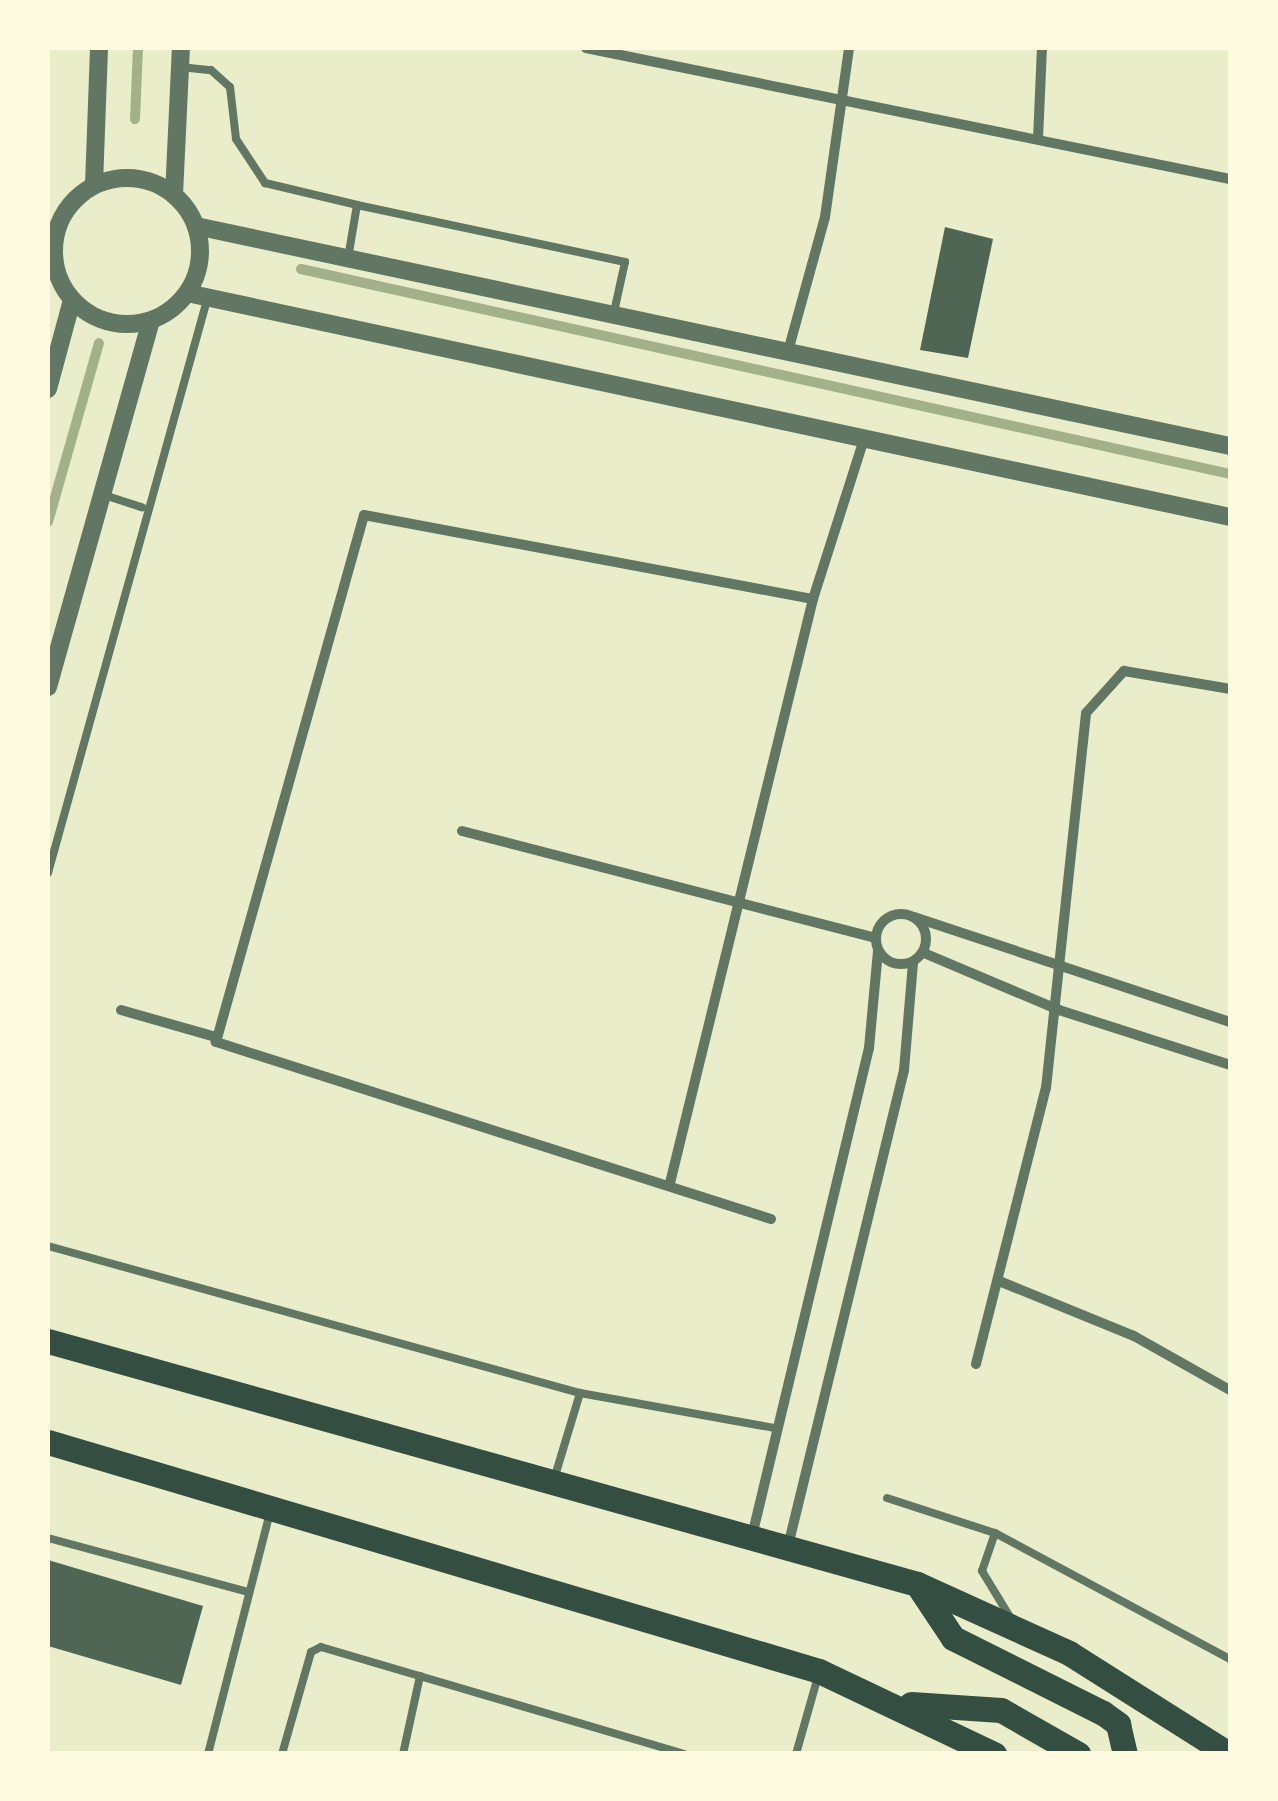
<!DOCTYPE html>
<style>
body{margin:0}
#map{position:relative;width:1278px;height:1801px;overflow:hidden;background:#e9edc9;font-family:Signika,sans-serif}
div>[style]{position:absolute}
.stream>*{height:10px;margin:-5px;padding:0 5px;transform-origin:5px;border-radius:5px;background:#a3b18a}
.building>*{inset:0;background:#4f6655}
.service>*{height:8px;margin:-4px;padding:0 4px;transform-origin:4px;border-radius:4px;background:#617663}
.minor>*{height:10px;margin:-5px;padding:0 5px;transform-origin:5px;border-radius:5px;background:#617663}
.minor>.ring{margin:-5px;padding:0;box-sizing:content-box;background:none;border:10px solid #617663;border-radius:50%}
.tertiary>*{height:18px;margin:-9px;padding:0 9px;transform-origin:9px;border-radius:9px;background:#617663}
.tertiary>.ring{margin:-9px;padding:0;box-sizing:content-box;background:none;border:18px solid #617663;border-radius:50%}
.primary>*{height:25px;margin:-12.5px;padding:0 12.5px;transform-origin:12.5px;border-radius:12.5px;background:#344e41}
span{translate:-50% -50%;white-space:nowrap;text-align:center;line-height:1.15;-webkit-text-stroke:10px #fefae0;paint-order:stroke}
.frame{position:absolute;inset:0;border:50px solid #fefae0;pointer-events:none}
</style>
<div id="map">
<div class="stream">
<div style="left:135px;top:119px;width:71px;rotate:-87.6deg"></div>
<div style="left:301px;top:269px;width:951px;rotate:12.44deg"></div>
<div style="left:48px;top:522px;width:186px;rotate:-74.1deg"></div>
</div>
<div class="building">
<div style="clip-path:polygon(945px 227px,993px 239px,968px 358px,920px 350px)"></div>
<div style="clip-path:polygon(48px 1560px,203px 1606px,181px 1685px,48px 1646px)"></div>
</div>
<div class="service">
<div style="left:180px;top:67px;width:31px;rotate:6deg"></div>
<div style="left:211px;top:70px;width:25px;rotate:42deg"></div>
<div style="left:230px;top:87px;width:52px;rotate:83.4deg"></div>
<div style="left:236px;top:139px;width:53px;rotate:56.6deg"></div>
<div style="left:265px;top:183px;width:95px;rotate:13.4deg"></div>
<div style="left:357px;top:205px;width:54px;rotate:99.6deg"></div>
<div style="left:357px;top:205px;width:274px;rotate:12deg"></div>
<div style="left:625px;top:262px;width:51px;rotate:102.4deg"></div>
<div style="left:104px;top:495px;width:40px;rotate:18deg"></div>
<div style="left:48px;top:873px;width:595px;rotate:-74.49deg"></div>
<div style="left:48px;top:1246px;width:552px;rotate:15.45deg"></div>
<div style="left:580px;top:1393px;width:197px;rotate:10.2deg"></div>
<div style="left:555px;top:1476px;width:87px;rotate:-73.2deg"></div>
<div style="left:887px;top:1498px;width:114px;rotate:18deg"></div>
<div style="left:995px;top:1533px;width:267px;rotate:28.2deg"></div>
<div style="left:995px;top:1533px;width:40px;rotate:108.9deg"></div>
<div style="left:982px;top:1571px;width:54px;rotate:58.7deg"></div>
<div style="left:48px;top:1538px;width:207px;rotate:15.1deg"></div>
<div style="left:208px;top:1754px;width:249px;rotate:-75.6deg"></div>
<div style="left:282px;top:1754px;width:106px;rotate:-74.1deg"></div>
<div style="left:311px;top:1652px;width:11px;rotate:-27deg"></div>
<div style="left:321px;top:1647px;width:378px;rotate:16.4deg"></div>
<div style="left:403px;top:1754px;width:80px;rotate:-77.7deg"></div>
<div style="left:796px;top:1754px;width:81px;rotate:-74.2deg"></div>
</div>
<div class="minor">
<div style="left:586px;top:48px;width:657px;rotate:11.5deg"></div>
<div style="left:1038px;top:139px;width:91px;rotate:-87.5deg"></div>
<div style="left:787px;top:355px;width:143px;rotate:-74.6deg"></div>
<div style="left:825px;top:217px;width:171px;rotate:-81.9deg"></div>
<div style="left:462px;top:831px;width:427px;rotate:14.5deg"></div>
<div class="ring" style="left:876px;top:914px;width:40px;height:40px"></div>
<div style="left:914px;top:917px;width:333px;rotate:18.4deg"></div>
<div style="left:924px;top:953px;width:147px;rotate:22.9deg"></div>
<div style="left:1059px;top:1010px;width:180px;rotate:17.8deg"></div>
<div style="left:121px;top:1010px;width:99px;rotate:15.9deg"></div>
<div style="left:670px;top:1183px;width:601px;rotate:-76.24deg"></div>
<div style="left:813px;top:599px;width:165px;rotate:-72.3deg"></div>
<div style="left:771px;top:1219px;width:583px;rotate:-162.31deg"></div>
<div style="left:216px;top:1042px;width:547px;rotate:-74.31deg"></div>
<div style="left:364px;top:515px;width:457px;rotate:10.6deg"></div>
<div style="left:999px;top:1281px;width:146px;rotate:22.2deg"></div>
<div style="left:1134px;top:1336px;width:110px;rotate:29.4deg"></div>
<div style="left:976px;top:1364px;width:285px;rotate:-75.8deg"></div>
<div style="left:1046px;top:1088px;width:377px;rotate:-83.9deg"></div>
<div style="left:1086px;top:713px;width:57px;rotate:-47.9deg"></div>
<div style="left:1124px;top:671px;width:108px;rotate:9.6deg"></div>
<div style="left:752px;top:1536px;width:502px;rotate:-76.52deg"></div>
<div style="left:869px;top:1048px;width:97px;rotate:-84.7deg"></div>
<div style="left:788px;top:1546px;width:490px;rotate:-76.3deg"></div>
<div style="left:904px;top:1070px;width:108px;rotate:-85.2deg"></div>
</div>
<div class="tertiary">
<div class="ring" style="left:54px;top:178px;width:128px;height:128px"></div>
<div style="left:94px;top:185px;width:137px;rotate:-87.9deg"></div>
<div style="left:174px;top:195px;width:147px;rotate:-87.3deg"></div>
<div style="left:196px;top:226px;width:1057px;rotate:12.01deg"></div>
<div style="left:187px;top:293px;width:1067px;rotate:12.12deg"></div>
<div style="left:48px;top:389px;width:92px;rotate:-74.9deg"></div>
<div style="left:48px;top:687px;width:380px;rotate:-74.3deg"></div>
</div>
<div class="primary">
<div style="left:48px;top:1341px;width:902px;rotate:15.62deg"></div>
<div style="left:917px;top:1584px;width:167px;rotate:24.4deg"></div>
<div style="left:1069px;top:1653px;width:189px;rotate:32.3deg"></div>
<div style="left:48px;top:1442px;width:804px;rotate:16.54deg"></div>
<div style="left:819px;top:1671px;width:194px;rotate:25.4deg"></div>
<div style="left:917px;top:1584px;width:65px;rotate:56.3deg"></div>
<div style="left:953px;top:1638px;width:168px;rotate:26.6deg"></div>
<div style="left:1103px;top:1713px;width:19px;rotate:36deg"></div>
<div style="left:1118px;top:1724px;width:31px;rotate:77deg"></div>
<div style="left:911px;top:1704px;width:90px;rotate:3.8deg"></div>
<div style="left:1001px;top:1710px;width:89px;rotate:29.7deg"></div>
</div>
<div class="frame"></div>
</div>
